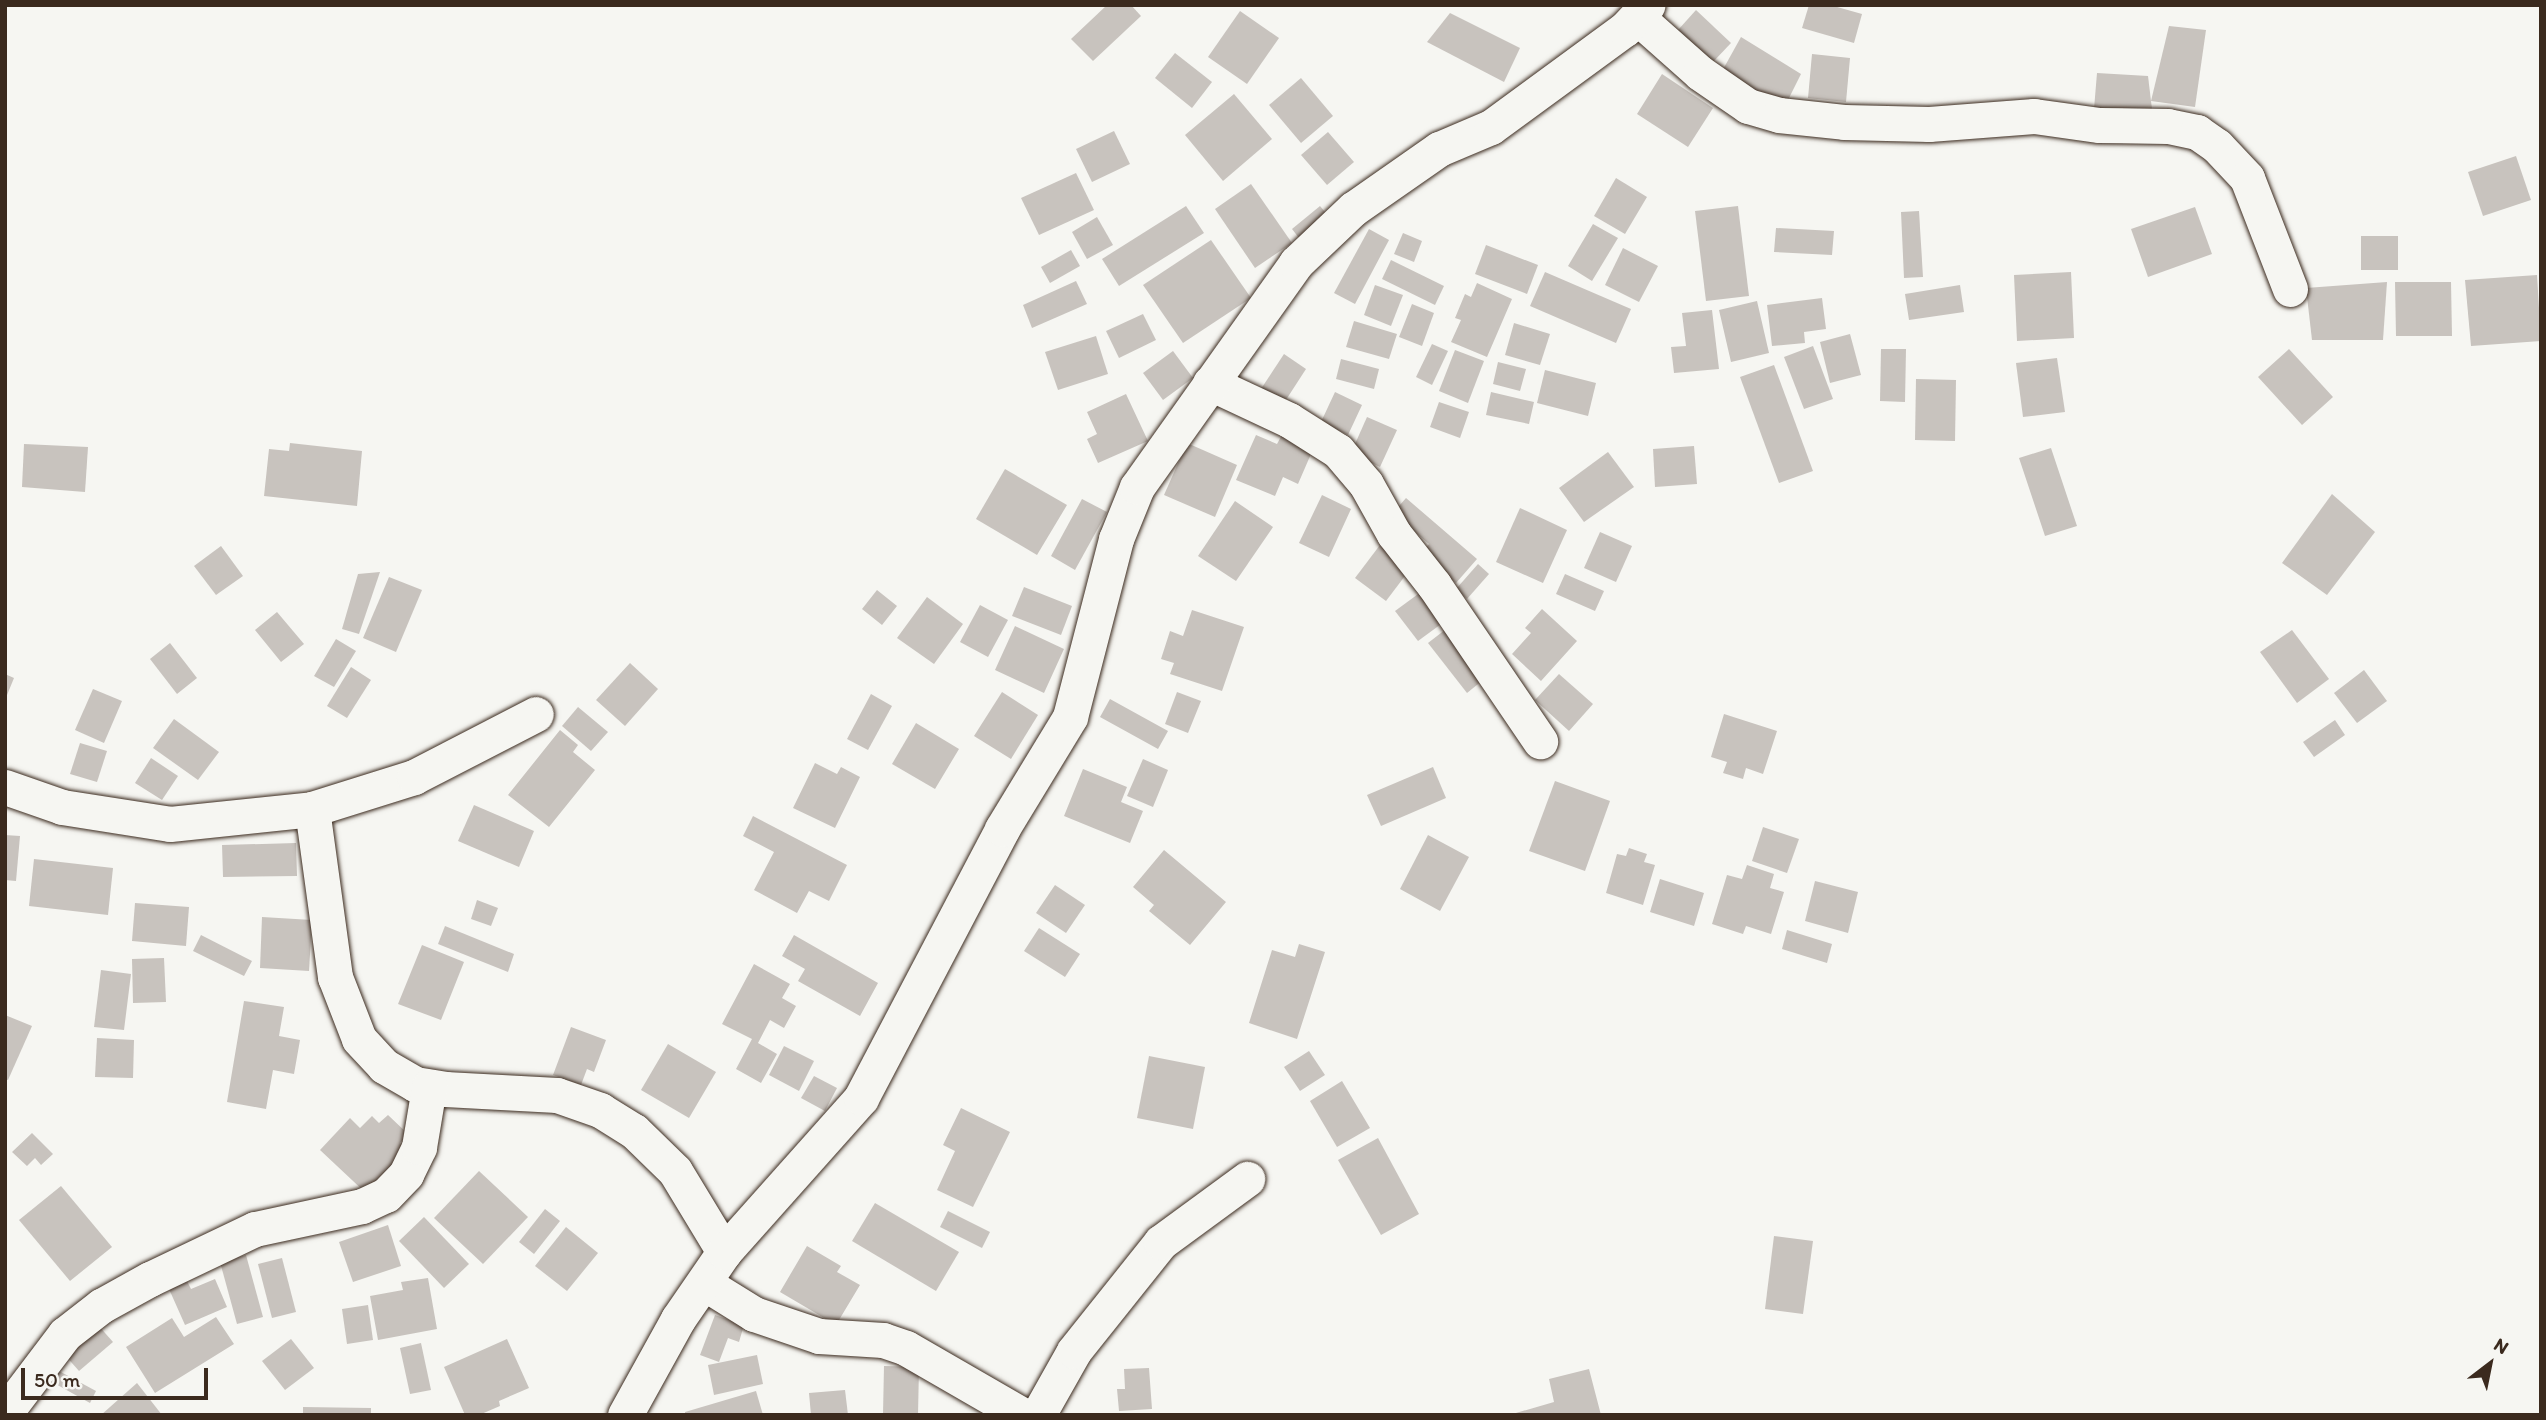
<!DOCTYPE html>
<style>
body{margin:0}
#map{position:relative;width:2546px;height:1420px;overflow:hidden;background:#f6f6f2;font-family:Itim,sans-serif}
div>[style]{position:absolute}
.building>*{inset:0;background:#c8c3be}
.roads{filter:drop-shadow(0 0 2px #3b2a1e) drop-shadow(0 0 2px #3b2a1e)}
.minor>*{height:35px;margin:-17.5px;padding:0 17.5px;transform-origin:17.5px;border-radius:17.5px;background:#f6f6f2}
span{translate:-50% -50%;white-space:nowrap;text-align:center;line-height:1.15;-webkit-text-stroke:5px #f6f6f2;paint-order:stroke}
.frame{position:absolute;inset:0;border:7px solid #3b2a1e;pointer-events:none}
.north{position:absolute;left:2455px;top:1329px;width:70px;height:70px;-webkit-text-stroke:5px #f6f6f2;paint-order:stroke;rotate:32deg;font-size:19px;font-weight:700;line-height:28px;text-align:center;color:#3b2a1e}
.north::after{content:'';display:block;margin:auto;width:24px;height:32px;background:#3b2a1e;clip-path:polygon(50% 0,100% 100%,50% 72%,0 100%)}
.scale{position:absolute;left:21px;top:1368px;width:187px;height:32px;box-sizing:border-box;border:4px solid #3b2a1e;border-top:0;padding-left:9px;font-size:21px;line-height:24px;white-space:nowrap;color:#3b2a1e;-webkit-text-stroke:5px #f6f6f2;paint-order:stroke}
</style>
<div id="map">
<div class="building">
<div style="clip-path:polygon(1107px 5px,1131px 5px,1141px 16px,1093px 61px,1071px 39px)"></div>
<div style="clip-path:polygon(1809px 5px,1830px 5px,1862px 14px,1854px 43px,1802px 28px)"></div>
<div style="clip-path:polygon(1696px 10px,1731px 43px,1713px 62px,1678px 30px)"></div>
<div style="clip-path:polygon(1240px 11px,1279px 38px,1247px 84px,1208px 57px)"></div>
<div style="clip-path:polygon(1450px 13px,1520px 48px,1504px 82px,1427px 42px)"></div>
<div style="clip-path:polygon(2169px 26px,2206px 30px,2195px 107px,2151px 101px)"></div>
<div style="clip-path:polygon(1741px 37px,1801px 74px,1782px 112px,1721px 73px)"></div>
<div style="clip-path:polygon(1175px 53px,1212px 82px,1192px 108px,1155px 78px)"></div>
<div style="clip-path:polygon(1812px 54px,1850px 58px,1846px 102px,1808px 98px)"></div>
<div style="clip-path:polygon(2097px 73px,2148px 76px,2154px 126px,2094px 109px)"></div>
<div style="clip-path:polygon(1662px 74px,1713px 108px,1688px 147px,1637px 114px)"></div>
<div style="clip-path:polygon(1301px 78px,1333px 116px,1301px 143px,1269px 105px)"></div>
<div style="clip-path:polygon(1234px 94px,1272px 139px,1223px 181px,1185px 135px)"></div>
<div style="clip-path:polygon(1114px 131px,1130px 164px,1092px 182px,1076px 149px)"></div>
<div style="clip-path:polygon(1328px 132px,1354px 162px,1327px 185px,1301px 155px)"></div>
<div style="clip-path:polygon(2516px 156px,2531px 200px,2483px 216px,2468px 172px)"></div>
<div style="clip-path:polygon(1076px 173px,1094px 210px,1039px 235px,1021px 198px)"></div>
<div style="clip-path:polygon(1616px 178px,1647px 197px,1625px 234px,1594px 216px)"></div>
<div style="clip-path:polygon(1251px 184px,1292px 243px,1255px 268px,1215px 209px)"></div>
<div style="clip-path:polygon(1186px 206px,1204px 233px,1119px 286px,1102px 259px)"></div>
<div style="clip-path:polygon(1320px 206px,1330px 218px,1302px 242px,1292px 229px)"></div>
<div style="clip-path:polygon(1738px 206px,1749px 296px,1706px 301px,1695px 211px)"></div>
<div style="clip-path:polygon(2195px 207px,2212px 254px,2148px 277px,2131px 229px)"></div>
<div style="clip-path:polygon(1919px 211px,1923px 277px,1904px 278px,1901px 212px)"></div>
<div style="clip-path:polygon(1097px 217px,1113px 245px,1087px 259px,1072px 232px)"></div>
<div style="clip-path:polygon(1593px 224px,1618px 238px,1592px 281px,1568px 266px)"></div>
<div style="clip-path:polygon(1776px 228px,1834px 231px,1832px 255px,1774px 252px)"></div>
<div style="clip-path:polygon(1369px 229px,1389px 240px,1355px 304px,1334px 293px)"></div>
<div style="clip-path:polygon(1403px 233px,1422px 241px,1414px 262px,1394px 254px)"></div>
<div style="clip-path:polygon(2361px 236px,2398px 236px,2398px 270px,2361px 270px)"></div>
<div style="clip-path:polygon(1211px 240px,1251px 298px,1183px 343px,1143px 285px)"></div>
<div style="clip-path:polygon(1486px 245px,1538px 265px,1527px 294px,1475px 274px)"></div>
<div style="clip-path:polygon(1623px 248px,1658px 266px,1639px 302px,1605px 285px)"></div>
<div style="clip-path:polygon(1071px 250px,1080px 266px,1050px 283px,1041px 267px)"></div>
<div style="clip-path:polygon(1391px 260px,1444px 286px,1435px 305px,1382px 279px)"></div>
<div style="clip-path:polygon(1545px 272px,1631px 309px,1616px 343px,1530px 306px)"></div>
<div style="clip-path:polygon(2071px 272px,2074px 338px,2017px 341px,2014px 275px)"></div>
<div style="clip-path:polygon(2537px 275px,2541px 341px,2471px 346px,2465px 280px)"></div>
<div style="clip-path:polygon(1076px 281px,1087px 304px,1032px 328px,1023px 305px)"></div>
<div style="clip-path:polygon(2387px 282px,2383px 340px,2312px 340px,2306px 288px)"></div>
<div style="clip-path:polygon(2395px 282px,2451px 282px,2452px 336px,2396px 336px)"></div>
<div style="clip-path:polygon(1477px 283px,1512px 299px,1487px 357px,1451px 342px,1461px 320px,1455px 318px,1465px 294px,1471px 297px)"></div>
<div style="clip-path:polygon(1375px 285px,1403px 295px,1391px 326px,1364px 315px)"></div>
<div style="clip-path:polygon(1960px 285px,1964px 312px,1909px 320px,1905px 294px)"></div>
<div style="clip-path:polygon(1822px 298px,1826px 329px,1804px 332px,1805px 343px,1772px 346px,1767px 305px)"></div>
<div style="clip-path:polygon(1757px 301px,1769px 353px,1731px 362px,1719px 310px)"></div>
<div style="clip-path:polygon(1412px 304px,1434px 313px,1422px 346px,1399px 337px)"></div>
<div style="clip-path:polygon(1712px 310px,1719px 369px,1674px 373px,1671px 347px,1686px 346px,1682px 313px)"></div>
<div style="clip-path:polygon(1143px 314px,1156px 340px,1119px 358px,1106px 331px)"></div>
<div style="clip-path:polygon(1354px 321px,1397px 334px,1389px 359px,1346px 347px)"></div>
<div style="clip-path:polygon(1514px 323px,1550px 334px,1540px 365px,1505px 355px)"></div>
<div style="clip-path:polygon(1850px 334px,1861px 375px,1830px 383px,1820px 342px)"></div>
<div style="clip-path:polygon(1096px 336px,1108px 374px,1058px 390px,1045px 352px)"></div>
<div style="clip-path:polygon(1432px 344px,1448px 351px,1432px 385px,1416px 377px)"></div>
<div style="clip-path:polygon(1813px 346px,1833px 399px,1804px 409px,1784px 357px)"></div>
<div style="clip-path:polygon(1881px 349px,1906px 349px,1905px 402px,1880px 401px)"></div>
<div style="clip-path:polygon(2289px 349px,2333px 397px,2302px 425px,2258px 377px)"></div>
<div style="clip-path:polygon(1455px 350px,1484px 361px,1468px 403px,1439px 391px)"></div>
<div style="clip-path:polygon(1173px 351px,1193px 378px,1163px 400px,1143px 373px)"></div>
<div style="clip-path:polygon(1284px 354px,1306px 369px,1282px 406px,1259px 392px)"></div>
<div style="clip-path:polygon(2057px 358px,2065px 412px,2023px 417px,2016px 363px)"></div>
<div style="clip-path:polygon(1341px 359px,1379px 369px,1374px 389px,1336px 379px)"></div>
<div style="clip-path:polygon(1498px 362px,1526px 369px,1520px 391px,1493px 384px)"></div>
<div style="clip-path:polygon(1774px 365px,1813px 471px,1779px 483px,1740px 377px)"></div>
<div style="clip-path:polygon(1545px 370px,1596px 383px,1588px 416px,1537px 403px)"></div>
<div style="clip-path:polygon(1916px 379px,1956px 380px,1955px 441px,1915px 440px)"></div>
<div style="clip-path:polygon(1335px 392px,1362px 405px,1348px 435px,1321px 422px)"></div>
<div style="clip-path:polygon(1491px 392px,1534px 402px,1529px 424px,1486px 415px)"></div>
<div style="clip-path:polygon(1126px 394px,1148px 441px,1098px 463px,1087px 439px,1097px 434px,1087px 412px)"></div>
<div style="clip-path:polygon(1439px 402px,1469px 412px,1460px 438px,1430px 427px)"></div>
<div style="clip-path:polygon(1367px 417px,1397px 430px,1380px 467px,1351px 453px)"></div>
<div style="clip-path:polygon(1283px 433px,1314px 447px,1298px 484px,1283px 477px,1275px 496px,1236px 480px,1256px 435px,1277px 444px)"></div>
<div style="clip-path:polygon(290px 443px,362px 451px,357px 506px,264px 496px,269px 449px,289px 451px)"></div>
<div style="clip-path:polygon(1187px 443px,1237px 465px,1215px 517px,1164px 495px)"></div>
<div style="clip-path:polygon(24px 444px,88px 447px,85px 492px,22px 487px)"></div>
<div style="clip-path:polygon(1694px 446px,1697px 484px,1655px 487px,1653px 449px)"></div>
<div style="clip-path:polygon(2051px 448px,2077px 526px,2045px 536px,2019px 458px)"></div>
<div style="clip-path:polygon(1608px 452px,1634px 487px,1584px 522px,1559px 488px)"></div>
<div style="clip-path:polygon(1005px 469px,1067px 505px,1037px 555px,976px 519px)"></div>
<div style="clip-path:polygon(2332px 494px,2375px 532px,2327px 595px,2282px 563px)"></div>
<div style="clip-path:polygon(1322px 495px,1351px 509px,1329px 557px,1299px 543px)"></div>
<div style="clip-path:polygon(1406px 498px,1477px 559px,1456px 583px,1421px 553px,1429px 544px,1393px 513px)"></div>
<div style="clip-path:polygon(1082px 499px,1107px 512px,1075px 570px,1051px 556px)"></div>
<div style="clip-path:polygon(1235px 501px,1273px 527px,1236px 581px,1198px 556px)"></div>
<div style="clip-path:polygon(1520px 508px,1567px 530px,1543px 583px,1496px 562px)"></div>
<div style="clip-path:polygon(1600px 532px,1632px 546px,1616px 582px,1584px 568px)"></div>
<div style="clip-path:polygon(1383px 541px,1414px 564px,1386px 601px,1355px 578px)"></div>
<div style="clip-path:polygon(221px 546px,243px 576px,216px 595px,194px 566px)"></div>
<div style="clip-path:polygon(1478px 564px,1489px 574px,1467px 599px,1456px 589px)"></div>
<div style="clip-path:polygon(380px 572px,359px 634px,342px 629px,358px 574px)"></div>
<div style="clip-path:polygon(1565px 574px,1604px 591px,1595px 611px,1556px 594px)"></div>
<div style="clip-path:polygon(389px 577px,422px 590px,396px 652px,363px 638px)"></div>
<div style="clip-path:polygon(1024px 587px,1072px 606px,1061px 635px,1012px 616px)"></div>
<div style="clip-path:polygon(1425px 589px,1448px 619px,1418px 641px,1395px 611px)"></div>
<div style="clip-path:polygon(877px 590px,897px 606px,882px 625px,862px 609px)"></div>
<div style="clip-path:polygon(927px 597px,963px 624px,934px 664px,897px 638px)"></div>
<div style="clip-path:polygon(980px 605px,1008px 620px,988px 657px,960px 642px)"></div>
<div style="clip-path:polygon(1542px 609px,1577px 641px,1541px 681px,1512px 654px,1531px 633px,1525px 628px)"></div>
<div style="clip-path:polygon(1192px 610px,1244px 627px,1222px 691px,1170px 674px,1174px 663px,1161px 659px,1170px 631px,1183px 636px)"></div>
<div style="clip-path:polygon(277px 612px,304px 644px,281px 662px,255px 630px)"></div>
<div style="clip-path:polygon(1015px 626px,1064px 649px,1044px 693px,995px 670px)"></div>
<div style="clip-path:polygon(1450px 626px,1488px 676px,1467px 693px,1428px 643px)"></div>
<div style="clip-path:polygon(2292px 630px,2329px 679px,2297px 703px,2260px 652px)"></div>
<div style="clip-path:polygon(336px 639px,356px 651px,334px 687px,314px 676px)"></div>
<div style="clip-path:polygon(170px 643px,197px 678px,177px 694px,150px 659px)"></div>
<div style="clip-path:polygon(630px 663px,658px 689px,625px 726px,596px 700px)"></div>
<div style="clip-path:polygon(351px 667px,371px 680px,347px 718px,327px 706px)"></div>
<div style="clip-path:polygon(2364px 670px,2387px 701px,2357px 723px,2334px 693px)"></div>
<div style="clip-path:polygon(5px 674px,14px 678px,5px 700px)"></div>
<div style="clip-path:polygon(1559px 674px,1593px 704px,1569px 731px,1535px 700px)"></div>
<div style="clip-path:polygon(93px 689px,122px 701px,104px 743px,75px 730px)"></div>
<div style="clip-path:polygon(1002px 692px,1038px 715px,1011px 759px,974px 736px)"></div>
<div style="clip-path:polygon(1177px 692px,1201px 701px,1188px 733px,1165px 724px)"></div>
<div style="clip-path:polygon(871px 694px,892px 706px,868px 750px,847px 739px)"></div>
<div style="clip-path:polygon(1110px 699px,1168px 731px,1158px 749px,1100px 717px)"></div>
<div style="clip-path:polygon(578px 707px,608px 732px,591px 751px,562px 726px)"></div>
<div style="clip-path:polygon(1724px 714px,1777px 731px,1763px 774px,1746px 768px,1743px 779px,1723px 773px,1727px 762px,1711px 757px)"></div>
<div style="clip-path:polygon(174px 719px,219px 752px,198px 780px,153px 748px)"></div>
<div style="clip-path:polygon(2335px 720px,2345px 735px,2314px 757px,2303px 742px)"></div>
<div style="clip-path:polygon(916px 723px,959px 749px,935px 789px,892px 764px)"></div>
<div style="clip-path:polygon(560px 730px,578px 745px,573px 752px,595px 770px,549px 827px,508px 795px)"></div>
<div style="clip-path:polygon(80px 743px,107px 751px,97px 782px,70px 774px)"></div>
<div style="clip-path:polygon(151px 758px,178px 776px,162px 800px,135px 783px)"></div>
<div style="clip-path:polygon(1143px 759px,1168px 770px,1153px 807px,1127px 796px)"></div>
<div style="clip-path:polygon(815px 763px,837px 774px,841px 767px,860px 777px,835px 828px,793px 808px)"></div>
<div style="clip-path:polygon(1433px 767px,1446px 798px,1381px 826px,1367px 795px)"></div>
<div style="clip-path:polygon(1083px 769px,1127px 787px,1121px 802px,1143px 811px,1130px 843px,1064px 816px)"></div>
<div style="clip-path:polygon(1555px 781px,1610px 801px,1585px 871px,1529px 851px)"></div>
<div style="clip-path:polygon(474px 805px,534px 831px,519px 867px,458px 841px)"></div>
<div style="clip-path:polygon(753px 816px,847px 865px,829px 901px,809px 891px,797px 913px,754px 890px,774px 852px,743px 836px)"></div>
<div style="clip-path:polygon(1763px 827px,1799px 839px,1787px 873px,1752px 861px)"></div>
<div style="clip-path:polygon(5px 835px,20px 836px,16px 881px,5px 880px)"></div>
<div style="clip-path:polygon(1428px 835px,1469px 857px,1440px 911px,1400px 889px)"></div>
<div style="clip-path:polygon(296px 843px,297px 876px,223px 877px,222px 845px)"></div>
<div style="clip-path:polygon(1629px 848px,1647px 854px,1644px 862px,1655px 865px,1643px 905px,1606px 893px,1617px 854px,1626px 856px)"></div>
<div style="clip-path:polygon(1164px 850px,1226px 902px,1190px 945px,1149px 911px,1154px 905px,1133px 887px)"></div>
<div style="clip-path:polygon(34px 859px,113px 868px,108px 915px,29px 906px)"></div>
<div style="clip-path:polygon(1747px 865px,1774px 874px,1770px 888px,1784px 892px,1771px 934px,1746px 926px,1743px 934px,1712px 924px,1727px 875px,1742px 879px)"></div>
<div style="clip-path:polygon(1660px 879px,1704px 893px,1694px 926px,1650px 912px)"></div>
<div style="clip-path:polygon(1815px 881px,1858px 892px,1848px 933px,1805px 921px)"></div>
<div style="clip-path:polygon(1055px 885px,1085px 905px,1066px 933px,1036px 913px)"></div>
<div style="clip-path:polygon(477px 900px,498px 908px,491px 926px,471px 919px)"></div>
<div style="clip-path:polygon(135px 903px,189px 907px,186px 946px,132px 941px)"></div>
<div style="clip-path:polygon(262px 917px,312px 920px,309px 971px,260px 968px)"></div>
<div style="clip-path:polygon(445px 926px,514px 954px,508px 972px,438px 944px)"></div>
<div style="clip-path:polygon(1039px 928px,1080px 954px,1065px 977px,1024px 951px)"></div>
<div style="clip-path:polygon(1787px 930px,1832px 944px,1827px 963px,1782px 949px)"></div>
<div style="clip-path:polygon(201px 935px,252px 961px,244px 976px,193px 951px)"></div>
<div style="clip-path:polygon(794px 935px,878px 983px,860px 1016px,798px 981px,805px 969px,782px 956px)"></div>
<div style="clip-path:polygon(1299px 944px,1325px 952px,1297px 1039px,1249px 1023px,1272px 950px,1295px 957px)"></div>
<div style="clip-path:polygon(422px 945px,464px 962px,441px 1020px,398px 1004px)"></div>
<div style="clip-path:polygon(164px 958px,166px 1002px,133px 1003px,132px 959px)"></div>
<div style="clip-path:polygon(754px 964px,790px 984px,782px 998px,796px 1006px,784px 1028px,770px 1020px,758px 1043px,777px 1054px,761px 1083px,736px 1069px,752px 1039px,722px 1024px)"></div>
<div style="clip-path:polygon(101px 970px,131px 974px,124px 1030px,94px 1027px)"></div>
<div style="clip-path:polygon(244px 1001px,284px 1007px,279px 1036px,300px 1040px,294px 1074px,273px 1070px,266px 1109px,227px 1102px)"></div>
<div style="clip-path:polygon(5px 1015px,32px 1026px,8px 1080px,5px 1079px)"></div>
<div style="clip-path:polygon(571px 1027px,606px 1040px,594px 1072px,587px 1069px,581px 1085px,553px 1075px)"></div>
<div style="clip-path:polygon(97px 1038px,134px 1040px,133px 1078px,95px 1077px)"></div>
<div style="clip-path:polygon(668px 1044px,716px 1072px,689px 1118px,641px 1090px)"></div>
<div style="clip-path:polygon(784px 1046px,814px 1061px,799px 1091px,769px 1075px)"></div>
<div style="clip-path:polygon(1309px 1051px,1325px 1075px,1300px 1091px,1284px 1067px)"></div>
<div style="clip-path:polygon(1149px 1056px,1205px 1067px,1193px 1129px,1137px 1118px)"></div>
<div style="clip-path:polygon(814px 1076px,837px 1088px,825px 1111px,801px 1098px)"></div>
<div style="clip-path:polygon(1342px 1081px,1370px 1128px,1337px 1147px,1310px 1101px)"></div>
<div style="clip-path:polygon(961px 1108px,1010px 1132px,973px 1207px,937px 1190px,955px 1151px,943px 1145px)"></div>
<div style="clip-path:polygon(388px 1115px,408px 1134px,400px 1143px,410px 1153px,369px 1196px,320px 1150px,350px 1118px,360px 1128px,372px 1116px,379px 1123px)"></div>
<div style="clip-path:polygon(32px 1133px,53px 1154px,41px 1165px,35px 1158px,27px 1166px,12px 1152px)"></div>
<div style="clip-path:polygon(1378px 1138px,1419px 1214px,1381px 1235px,1338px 1160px)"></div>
<div style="clip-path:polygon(479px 1171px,528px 1217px,483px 1264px,434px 1218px)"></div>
<div style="clip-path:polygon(61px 1186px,112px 1247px,70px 1281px,19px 1220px)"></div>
<div style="clip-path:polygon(875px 1203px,959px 1252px,936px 1291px,852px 1241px)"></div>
<div style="clip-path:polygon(545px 1209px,560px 1221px,534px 1254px,519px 1242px)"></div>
<div style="clip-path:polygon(948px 1211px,990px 1232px,982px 1248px,940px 1227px)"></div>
<div style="clip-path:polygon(424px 1217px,469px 1264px,444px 1288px,399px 1241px)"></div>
<div style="clip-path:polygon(388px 1225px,401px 1266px,353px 1282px,339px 1242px)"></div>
<div style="clip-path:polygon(566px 1227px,598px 1253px,567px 1291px,535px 1266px)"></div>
<div style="clip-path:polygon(1774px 1236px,1813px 1241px,1803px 1314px,1765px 1309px)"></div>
<div style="clip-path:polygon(807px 1246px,841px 1266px,837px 1272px,860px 1285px,836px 1325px,780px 1292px)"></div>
<div style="clip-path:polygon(246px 1255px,263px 1317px,237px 1324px,220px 1262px)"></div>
<div style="clip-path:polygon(282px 1258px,296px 1312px,272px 1318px,258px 1264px)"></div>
<div style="clip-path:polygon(428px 1278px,437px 1329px,378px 1340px,370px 1296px,403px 1290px,401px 1282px)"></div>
<div style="clip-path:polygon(215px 1279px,227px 1307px,185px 1325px,169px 1289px,187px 1281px,191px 1289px)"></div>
<div style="clip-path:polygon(368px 1305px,373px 1340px,347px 1344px,342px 1309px)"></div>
<div style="clip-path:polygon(715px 1315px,744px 1325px,739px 1342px,728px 1338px,719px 1362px,700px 1355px)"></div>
<div style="clip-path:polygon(216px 1317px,234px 1344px,155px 1393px,126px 1347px,172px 1318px,184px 1337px)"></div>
<div style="clip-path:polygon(98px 1325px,113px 1342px,79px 1371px,64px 1354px)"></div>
<div style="clip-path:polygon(291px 1339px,314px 1368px,285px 1390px,262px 1361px)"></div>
<div style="clip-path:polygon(507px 1339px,529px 1388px,499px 1401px,500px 1406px,479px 1415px,465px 1415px,444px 1367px)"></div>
<div style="clip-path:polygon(421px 1343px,431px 1390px,410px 1394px,400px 1348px)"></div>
<div style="clip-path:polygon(757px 1355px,763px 1384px,714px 1395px,708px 1365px)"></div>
<div style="clip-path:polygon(884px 1366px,919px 1367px,918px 1415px,883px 1414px)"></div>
<div style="clip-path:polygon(1149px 1368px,1152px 1409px,1119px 1411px,1117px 1389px,1125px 1389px,1124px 1369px)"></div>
<div style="clip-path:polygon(1589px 1369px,1601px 1415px,1509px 1415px,1554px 1402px,1549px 1379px)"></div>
<div style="clip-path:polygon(59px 1371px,96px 1391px,90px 1403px,52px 1382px)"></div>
<div style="clip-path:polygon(137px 1383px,162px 1415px,101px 1415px)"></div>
<div style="clip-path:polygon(845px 1390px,848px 1415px,811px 1415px,809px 1393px)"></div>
<div style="clip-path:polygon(756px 1391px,763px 1415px,685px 1415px,685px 1412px)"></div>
<div style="clip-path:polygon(303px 1407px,371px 1408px,371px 1415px,303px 1415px)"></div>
</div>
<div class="roads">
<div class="minor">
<div style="left:1637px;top:17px;width:84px;rotate:41.6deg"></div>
<div style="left:1700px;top:73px;width:58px;rotate:34.5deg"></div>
<div style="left:1748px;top:106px;width:32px;rotate:16deg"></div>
<div style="left:1779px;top:115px;width:65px;rotate:6.1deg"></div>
<div style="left:1844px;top:122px;width:85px;rotate:1.3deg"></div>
<div style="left:1929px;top:124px;width:105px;rotate:-4.4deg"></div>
<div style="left:2034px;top:116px;width:66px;rotate:7.9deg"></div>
<div style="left:2099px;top:125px;width:69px;rotate:0.8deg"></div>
<div style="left:2168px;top:126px;width:30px;rotate:12deg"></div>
<div style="left:2197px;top:132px;width:24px;rotate:35deg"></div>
<div style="left:2217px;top:146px;width:44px;rotate:46.8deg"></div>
<div style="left:2247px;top:178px;width:119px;rotate:68.8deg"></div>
<div style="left:1210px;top:383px;width:87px;rotate:25.1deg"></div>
<div style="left:1289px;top:420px;width:58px;rotate:32.3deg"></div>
<div style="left:1338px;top:451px;width:43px;rotate:49.7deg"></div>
<div style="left:1366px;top:484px;width:57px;rotate:60.8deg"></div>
<div style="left:1394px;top:534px;width:65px;rotate:51.9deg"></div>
<div style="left:1434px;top:585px;width:189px;rotate:55.8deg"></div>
<div style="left:5px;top:787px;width:60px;rotate:19.3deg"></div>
<div style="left:62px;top:807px;width:109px;rotate:8.9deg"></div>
<div style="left:170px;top:824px;width:143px;rotate:-6deg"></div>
<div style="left:312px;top:809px;width:107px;rotate:-17.4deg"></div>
<div style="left:414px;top:777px;width:137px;rotate:-27.3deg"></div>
<div style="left:312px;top:809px;width:170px;rotate:82.2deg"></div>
<div style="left:335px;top:977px;width:66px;rotate:68.8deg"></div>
<div style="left:359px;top:1039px;width:37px;rotate:47deg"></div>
<div style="left:384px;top:1066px;width:36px;rotate:30deg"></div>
<div style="left:415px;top:1084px;width:30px;rotate:9deg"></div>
<div style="left:445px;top:1089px;width:112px;rotate:3.1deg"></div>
<div style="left:557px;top:1095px;width:46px;rotate:19.2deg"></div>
<div style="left:600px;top:1110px;width:40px;rotate:32deg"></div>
<div style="left:634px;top:1131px;width:57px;rotate:44.3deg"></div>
<div style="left:675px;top:1171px;width:95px;rotate:58.8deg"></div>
<div style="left:704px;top:1283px;width:59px;rotate:31.8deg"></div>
<div style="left:754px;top:1314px;width:69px;rotate:18.7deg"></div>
<div style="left:819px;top:1336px;width:64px;rotate:3.6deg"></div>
<div style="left:883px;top:1340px;width:24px;rotate:19deg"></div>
<div style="left:906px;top:1348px;width:134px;rotate:30deg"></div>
<div style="left:5px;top:1413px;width:99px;rotate:-52.8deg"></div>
<div style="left:65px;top:1334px;width:46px;rotate:-37.9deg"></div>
<div style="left:101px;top:1306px;width:56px;rotate:-28.9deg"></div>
<div style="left:150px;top:1279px;width:116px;rotate:-25.5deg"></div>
<div style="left:255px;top:1229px;width:109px;rotate:-12.1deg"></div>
<div style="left:362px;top:1206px;width:26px;rotate:-25deg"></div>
<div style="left:386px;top:1195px;width:29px;rotate:-46deg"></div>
<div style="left:406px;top:1174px;width:30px;rotate:-64deg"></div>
<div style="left:419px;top:1147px;width:61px;rotate:-80.5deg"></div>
<div style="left:625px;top:1415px;width:110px;rotate:-61.1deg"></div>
<div style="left:678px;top:1319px;width:81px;rotate:-55.5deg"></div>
<div style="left:724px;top:1252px;width:206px;rotate:-48.3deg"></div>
<div style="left:861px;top:1098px;width:304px;rotate:-62.3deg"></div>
<div style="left:1002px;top:829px;width:131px;rotate:-58.7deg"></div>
<div style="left:1070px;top:717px;width:184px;rotate:-75.5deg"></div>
<div style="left:1116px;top:539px;width:56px;rotate:-68deg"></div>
<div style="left:1137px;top:487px;width:275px;rotate:-54.6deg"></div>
<div style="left:1296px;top:263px;width:79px;rotate:-43.5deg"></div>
<div style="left:1353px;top:209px;width:105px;rotate:-34.9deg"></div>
<div style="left:1439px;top:149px;width:56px;rotate:-22.9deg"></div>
<div style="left:1491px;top:127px;width:166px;rotate:-36.2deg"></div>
<div style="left:1625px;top:29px;width:33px;rotate:-47deg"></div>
<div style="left:1038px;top:1415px;width:73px;rotate:-60.6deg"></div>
<div style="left:1074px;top:1351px;width:139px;rotate:-51.4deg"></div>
<div style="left:1161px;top:1242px;width:107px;rotate:-36.2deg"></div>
</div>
</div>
<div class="frame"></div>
<div class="north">N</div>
<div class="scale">50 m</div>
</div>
